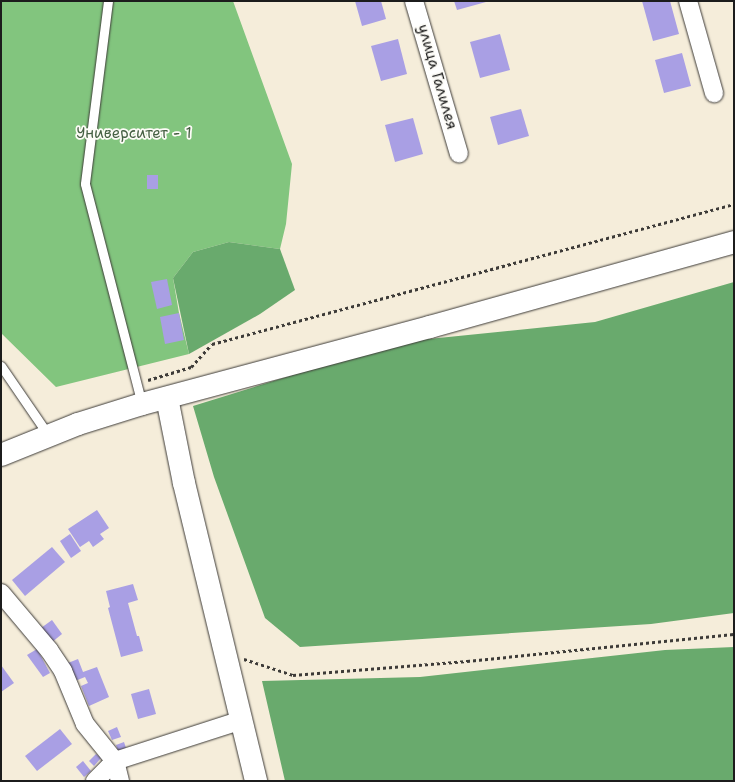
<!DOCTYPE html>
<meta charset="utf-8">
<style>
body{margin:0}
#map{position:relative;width:735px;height:782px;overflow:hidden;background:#f5edda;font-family:"Shantell Sans",sans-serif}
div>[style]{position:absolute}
.green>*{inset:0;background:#82c57e}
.forest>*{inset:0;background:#69aa6d}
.building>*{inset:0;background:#a99fe4}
.path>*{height:2.5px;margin-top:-1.25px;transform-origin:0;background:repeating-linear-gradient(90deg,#3d3b38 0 3px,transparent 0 6px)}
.roads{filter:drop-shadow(0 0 1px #3d3b38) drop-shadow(0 0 1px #3d3b38)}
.service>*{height:9px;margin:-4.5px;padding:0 4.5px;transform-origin:4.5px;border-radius:4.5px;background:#fff}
.minor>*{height:18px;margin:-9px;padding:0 9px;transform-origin:9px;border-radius:9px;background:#fff}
.tertiary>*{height:22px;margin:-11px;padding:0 11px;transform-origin:11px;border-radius:11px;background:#fff}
span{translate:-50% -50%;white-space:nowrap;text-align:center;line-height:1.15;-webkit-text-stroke:3.5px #fdfcf7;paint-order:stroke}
.street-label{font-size:15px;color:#1c1c1c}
.park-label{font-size:15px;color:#456043}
.frame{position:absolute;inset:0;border:2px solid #1c1c1c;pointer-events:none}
</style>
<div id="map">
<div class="green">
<div style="clip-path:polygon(1px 1px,233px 1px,292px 164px,286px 224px,280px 249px,229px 242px,193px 252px,173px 278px,179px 313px,189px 354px,56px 387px,1px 333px)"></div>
</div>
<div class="forest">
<div style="clip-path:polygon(229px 242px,280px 249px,295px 290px,260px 314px,189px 354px,173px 278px,193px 252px)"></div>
<div style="clip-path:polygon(734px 282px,734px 613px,651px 624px,300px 647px,265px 618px,214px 477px,193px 406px,399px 342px,595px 322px)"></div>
<div style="clip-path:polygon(734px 647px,734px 781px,285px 781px,262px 681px,420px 677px,665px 650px)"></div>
</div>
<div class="building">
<div style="clip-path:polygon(355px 1px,381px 1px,386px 19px,362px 26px)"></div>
<div style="clip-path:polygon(454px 1px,485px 1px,486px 2px,457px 10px)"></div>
<div style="clip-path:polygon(642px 1px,670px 1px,679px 34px,653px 41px)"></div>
<div style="clip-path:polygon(500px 34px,510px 70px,480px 78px,470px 42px)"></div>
<div style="clip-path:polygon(398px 39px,407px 74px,381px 81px,371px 46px)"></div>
<div style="clip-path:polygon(682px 53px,691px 86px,664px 93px,655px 60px)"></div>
<div style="clip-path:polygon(521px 109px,529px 136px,498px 145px,490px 117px)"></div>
<div style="clip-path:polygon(413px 118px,423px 154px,395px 162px,385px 125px)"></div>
<div style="clip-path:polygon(147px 175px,158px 175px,158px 189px,147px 189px)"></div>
<div style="clip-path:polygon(167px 279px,172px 305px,157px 309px,151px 282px)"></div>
<div style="clip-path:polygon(179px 313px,184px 340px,165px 344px,160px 317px)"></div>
<div style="clip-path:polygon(97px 510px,109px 528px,100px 534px,104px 539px,93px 547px,89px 541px,80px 547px,68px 529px)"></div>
<div style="clip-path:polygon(70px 534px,81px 551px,71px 558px,60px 541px)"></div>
<div style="clip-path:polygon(52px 547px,65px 562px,25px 596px,12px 580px)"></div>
<div style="clip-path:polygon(133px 584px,138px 600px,128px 603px,137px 636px,139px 636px,143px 651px,121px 657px,108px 608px,110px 607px,106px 591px)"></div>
<div style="clip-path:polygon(52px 620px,62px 634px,51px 643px,41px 628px)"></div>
<div style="clip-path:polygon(37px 649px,50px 673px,43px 677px,27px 655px)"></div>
<div style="clip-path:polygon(78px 659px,83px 672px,97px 667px,109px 697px,89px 706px,81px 686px,88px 683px,85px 677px,75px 681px,68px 663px)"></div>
<div style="clip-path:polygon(1px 665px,14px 683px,1px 692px)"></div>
<div style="clip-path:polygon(149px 689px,156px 714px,138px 719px,131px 694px)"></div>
<div style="clip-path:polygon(117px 727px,121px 737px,112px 740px,108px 731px)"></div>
<div style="clip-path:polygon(60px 729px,72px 744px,37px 771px,25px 756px)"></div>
<div style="clip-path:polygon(124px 742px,126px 748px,118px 751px,116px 745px)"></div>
<div style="clip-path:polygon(96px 754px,101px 758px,94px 766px,89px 761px)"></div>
<div style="clip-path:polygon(83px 761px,91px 771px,84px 777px,76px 767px)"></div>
</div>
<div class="path">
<div style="left:148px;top:380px;width:45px;rotate:-16.8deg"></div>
<div style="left:191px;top:367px;width:31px;rotate:-48deg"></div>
<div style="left:212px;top:344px;width:540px;rotate:-15.01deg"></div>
<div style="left:244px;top:659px;width:52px;rotate:18.1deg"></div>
<div style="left:293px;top:675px;width:175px;rotate:-4.6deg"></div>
<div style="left:467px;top:661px;width:268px;rotate:-5.8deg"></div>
</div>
<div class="roads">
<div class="service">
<div style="left:108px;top:1px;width:184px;rotate:97.2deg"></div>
<div style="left:85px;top:184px;width:227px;rotate:75.5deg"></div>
<div style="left:1px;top:366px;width:85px;rotate:55.6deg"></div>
</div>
<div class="minor">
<div style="left:414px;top:1px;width:159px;rotate:73.6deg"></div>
<div style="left:688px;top:1px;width:96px;rotate:74.2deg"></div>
<div style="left:1px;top:593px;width:75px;rotate:49.9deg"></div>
<div style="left:49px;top:650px;width:25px;rotate:56deg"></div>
<div style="left:63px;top:671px;width:57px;rotate:67.5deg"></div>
<div style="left:85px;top:724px;width:48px;rotate:51deg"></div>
<div style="left:115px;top:761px;width:21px;rotate:76deg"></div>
<div style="left:95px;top:781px;width:28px;rotate:-45deg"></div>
<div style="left:115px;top:761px;width:133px;rotate:-17.9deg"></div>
</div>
<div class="tertiary">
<div style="left:167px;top:398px;width:87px;rotate:78.7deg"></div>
<div style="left:184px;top:483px;width:307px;rotate:76.4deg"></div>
<div style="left:1px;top:455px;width:83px;rotate:-21.9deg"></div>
<div style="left:78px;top:424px;width:67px;rotate:-17.4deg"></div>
<div style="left:142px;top:404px;width:298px;rotate:-15deg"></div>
<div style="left:430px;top:327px;width:316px;rotate:-15.6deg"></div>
</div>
</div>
<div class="street-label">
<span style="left:437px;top:77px;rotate:74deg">улица Галилея</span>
</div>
<div class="park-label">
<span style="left:134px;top:134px">Университет - 1</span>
</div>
<div class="frame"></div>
</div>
